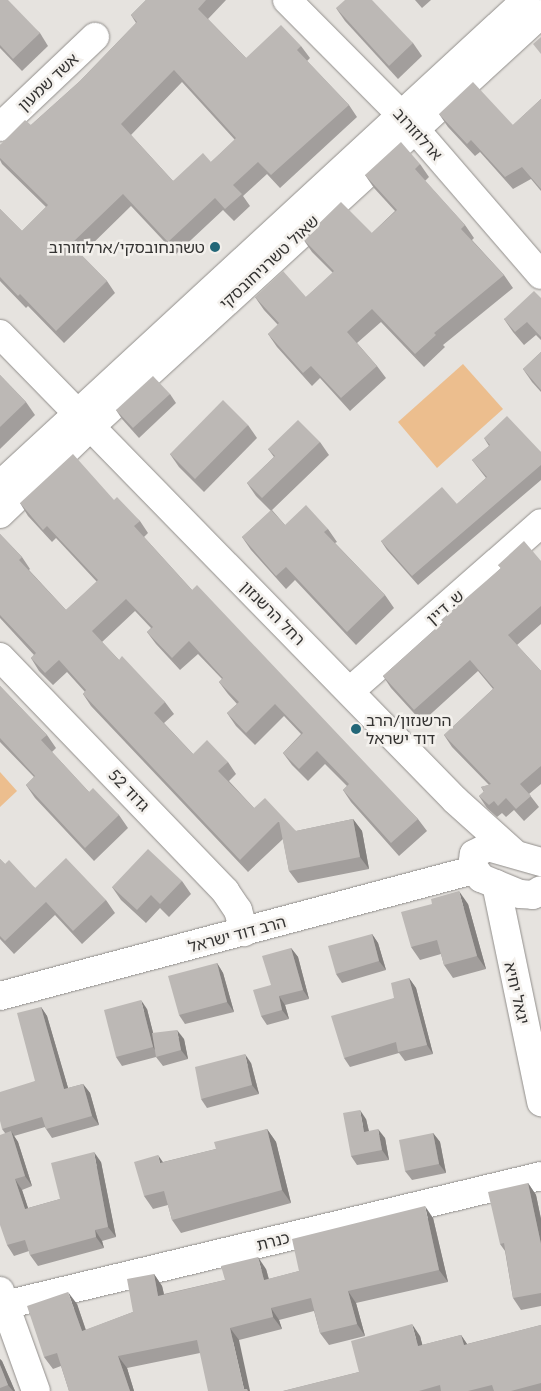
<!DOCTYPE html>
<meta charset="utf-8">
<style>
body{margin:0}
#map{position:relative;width:541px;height:1391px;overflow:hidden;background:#e6e3df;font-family:Lato,"Noto Sans Hebrew",sans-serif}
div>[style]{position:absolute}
.green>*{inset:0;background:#ecbe8e}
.roads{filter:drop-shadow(0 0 1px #918e8b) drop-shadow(0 0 1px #918e8b)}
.minor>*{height:28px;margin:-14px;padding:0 14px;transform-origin:14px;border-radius:14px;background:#fff}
.wall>*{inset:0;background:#a29e9c}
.shaded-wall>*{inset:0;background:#84817f}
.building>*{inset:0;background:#bcb8b5}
.dots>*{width:14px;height:14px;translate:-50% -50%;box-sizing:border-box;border:2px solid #f3f0ec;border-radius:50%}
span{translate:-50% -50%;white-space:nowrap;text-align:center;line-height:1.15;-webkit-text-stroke:5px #f3f0ec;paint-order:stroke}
.street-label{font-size:16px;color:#343332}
.poi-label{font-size:16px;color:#343332}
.right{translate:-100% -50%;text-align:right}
.left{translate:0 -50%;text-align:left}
</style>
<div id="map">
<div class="green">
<div style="clip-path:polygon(463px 364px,503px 409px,437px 468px,398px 422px)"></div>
<div style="clip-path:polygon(0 772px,17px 791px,0 807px)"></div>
</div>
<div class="roads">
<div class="minor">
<div style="left:287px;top:0;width:180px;rotate:45.2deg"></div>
<div style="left:414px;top:128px;width:194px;rotate:49.2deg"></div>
<div style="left:0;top:127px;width:131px;rotate:-43.5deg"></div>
<div style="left:0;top:334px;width:651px;rotate:45.68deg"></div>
<div style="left:455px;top:800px;width:78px;rotate:41.9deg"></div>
<div style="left:0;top:485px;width:715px;rotate:-42.68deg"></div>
<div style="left:0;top:514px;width:124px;rotate:-44deg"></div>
<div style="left:89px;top:428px;width:613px;rotate:-42.49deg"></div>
<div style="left:0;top:657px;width:325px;rotate:46.1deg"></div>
<div style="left:225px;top:891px;width:23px;rotate:56deg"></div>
<div style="left:238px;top:910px;width:23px;rotate:75deg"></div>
<div style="left:350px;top:691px;width:254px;rotate:-41.3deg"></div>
<div style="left:541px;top:862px;width:55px;rotate:-164.2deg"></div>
<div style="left:488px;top:847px;width:16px;rotate:153deg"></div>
<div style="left:474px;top:854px;width:11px;rotate:100deg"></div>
<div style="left:472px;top:865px;width:16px;rotate:55deg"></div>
<div style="left:481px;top:878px;width:42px;rotate:22.3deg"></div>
<div style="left:520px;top:894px;width:13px;rotate:4deg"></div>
<div style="left:533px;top:895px;width:9px;rotate:-32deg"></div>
<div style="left:496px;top:884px;width:223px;rotate:78.3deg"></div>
<div style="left:0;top:996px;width:489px;rotate:-14.9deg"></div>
<div style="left:0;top:1291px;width:106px;rotate:70.2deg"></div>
<div style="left:5px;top:1305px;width:551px;rotate:-13.53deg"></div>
</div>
</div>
<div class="wall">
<div style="clip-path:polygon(0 0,40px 33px,48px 46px,22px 71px,0 48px)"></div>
<div style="clip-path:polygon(evenodd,146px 0,226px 0,208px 19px,246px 58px,301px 46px,310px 58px,307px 61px,349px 105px,357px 117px,280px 188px,267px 174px,243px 196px,250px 206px,234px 221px,223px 210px,176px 254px,131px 206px,81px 255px,107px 281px,115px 293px,64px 343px,28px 306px,26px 308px,0 281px,0 209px,22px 231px,46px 207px,2px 164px,0 160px,0 145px,31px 125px,80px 81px,136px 23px,131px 15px,146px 0,182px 82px,235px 140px,211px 162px,173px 181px,131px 135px,182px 82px)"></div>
<div style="clip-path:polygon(415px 0,431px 0,422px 8px)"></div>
<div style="clip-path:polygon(336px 8px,413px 43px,422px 56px,398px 79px,345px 21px)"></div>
<div style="clip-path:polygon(541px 99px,541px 191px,531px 179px,513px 189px,480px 152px,475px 156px,448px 127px,439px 114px,513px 125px)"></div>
<div style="clip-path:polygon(420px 164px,429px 177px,425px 181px,465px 225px,474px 238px,472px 240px,504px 275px,513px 288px,443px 345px,445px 347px,424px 367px,381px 322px,357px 343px,377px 366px,386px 378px,350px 411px,320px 378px,312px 386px,277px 347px,268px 334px,278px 325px,264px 310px,255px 297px,306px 297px,333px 273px,312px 252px,303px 239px,372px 233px,395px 211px,374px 188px,365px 175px)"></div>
<div style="clip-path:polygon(541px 298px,541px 340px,536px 335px,524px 345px,513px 332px,504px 319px)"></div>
<div style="clip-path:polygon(541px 352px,541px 392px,532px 382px,523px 369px)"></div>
<div style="clip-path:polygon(0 375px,26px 402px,35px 415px,0 449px)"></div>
<div style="clip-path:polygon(170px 394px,176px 403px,139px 438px,122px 419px,116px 410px)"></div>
<div style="clip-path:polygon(248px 425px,257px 438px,204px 492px,179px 467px,170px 454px)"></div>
<div style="clip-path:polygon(484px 438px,541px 452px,541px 480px,418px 585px,387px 550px,381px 541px,457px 504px,486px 478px,472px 460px,489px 446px)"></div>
<div style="clip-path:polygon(320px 442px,329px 455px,272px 510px,285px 525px,328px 529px,337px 542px,335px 543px,385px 595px,394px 608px,356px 645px,295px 580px,286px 589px,251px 550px,242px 537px,271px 511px,256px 496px,247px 483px,274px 457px,268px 449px)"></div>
<div style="clip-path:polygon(114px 500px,140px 521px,148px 533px,144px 537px,192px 590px,418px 819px,427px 831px,399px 856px,351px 802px,343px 790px,347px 786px,325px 764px,308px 781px,292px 765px,283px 753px,301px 734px,284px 716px,255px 745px,236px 726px,227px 713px,237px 704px,228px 694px,219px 682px,222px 679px,198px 654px,180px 670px,156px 644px,147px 632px,151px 628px,135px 611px,102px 642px,119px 660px,165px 702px,174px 714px,164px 723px,193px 754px,228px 762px,236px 774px,229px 781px,254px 808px,296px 831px,353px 819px,362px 831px,369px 869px,298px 883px,289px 871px,283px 839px,248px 872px,91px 706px,83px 694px,85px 692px,67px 672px,53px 685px,39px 671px,31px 658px,34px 655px,0 618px,0 534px,22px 557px,30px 569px,29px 570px,66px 610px,97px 582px,56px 538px,52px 542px,28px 516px,20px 503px)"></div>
<div style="clip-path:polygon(541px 561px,541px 624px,517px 645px,541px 671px,541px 784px,529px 794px,539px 807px,524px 821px,514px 810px,506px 817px,502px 813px,497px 817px,487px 808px,479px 796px,484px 792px,481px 787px,489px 785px,452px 747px,444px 735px,493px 689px,478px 671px,422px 722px,391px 688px,383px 676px,443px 622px,501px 568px,498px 565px)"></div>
<div style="clip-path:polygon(0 686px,47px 735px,56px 748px,52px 752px,89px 792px,119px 815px,128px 828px,94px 861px,35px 798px,26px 785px,34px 777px,0 742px)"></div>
<div style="clip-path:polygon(0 859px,5px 864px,35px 888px,106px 900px,115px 913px,82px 944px,55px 915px,14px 954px,0 939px)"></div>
<div style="clip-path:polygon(182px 881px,191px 894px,169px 917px,160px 908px,146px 923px,121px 900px,112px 887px)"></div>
<div style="clip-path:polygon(468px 904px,486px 969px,453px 978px,444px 965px,441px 954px,420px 960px,411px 947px)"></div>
<div style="clip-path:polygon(372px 934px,378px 943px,386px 970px,342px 983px,336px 974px)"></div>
<div style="clip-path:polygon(291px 948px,298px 957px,309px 999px,285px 1005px,289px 1019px,267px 1025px,261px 1016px,271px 985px)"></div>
<div style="clip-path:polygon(217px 963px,223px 973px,234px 1012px,185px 1024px,179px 1015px)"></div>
<div style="clip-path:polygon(409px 978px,416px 988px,433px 1054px,405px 1061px,399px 1053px,350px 1067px,344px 1058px,394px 998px)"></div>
<div style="clip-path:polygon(41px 1007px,47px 1016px,68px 1088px,83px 1084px,90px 1093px,99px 1125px,52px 1138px,46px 1129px,45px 1127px,14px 1136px,18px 1142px,32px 1186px,22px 1190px,28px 1208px,60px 1199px,101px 1162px,116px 1237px,102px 1241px,104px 1248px,38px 1266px,30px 1255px,29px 1251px,14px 1256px,7px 1245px,5px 1133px,2px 1129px,35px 1081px)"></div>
<div style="clip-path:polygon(147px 1009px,153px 1033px,184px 1039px,188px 1059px,163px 1066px,156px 1057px,122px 1066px,116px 1057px)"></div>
<div style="clip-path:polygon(251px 1063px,259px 1094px,207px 1108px,201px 1099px)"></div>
<div style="clip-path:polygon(366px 1119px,369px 1131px,385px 1138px,389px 1160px,357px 1165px,351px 1156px)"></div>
<div style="clip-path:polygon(267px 1129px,276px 1142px,291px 1203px,181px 1233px,172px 1220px,168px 1205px,153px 1209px,144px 1196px,163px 1162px,216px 1149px)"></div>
<div style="clip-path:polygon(433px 1133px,440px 1142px,446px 1173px,412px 1180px,405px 1171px)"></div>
<div style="clip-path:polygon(528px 1183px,536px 1195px,541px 1219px,541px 1306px,521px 1310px,513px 1298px,505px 1251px,500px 1244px)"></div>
<div style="clip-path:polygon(433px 1218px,448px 1282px,356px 1303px,365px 1336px,329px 1345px,320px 1333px,314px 1311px,279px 1320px,282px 1329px,239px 1340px,200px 1353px,127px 1368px,134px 1391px,67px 1391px,69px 1391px,61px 1366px,53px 1369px,44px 1357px,77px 1304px,86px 1330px,133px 1312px,154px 1274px,162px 1286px,164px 1294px,225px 1280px,266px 1269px,269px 1279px,299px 1271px)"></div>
<div style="clip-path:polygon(541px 1325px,541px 1391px,283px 1391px,359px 1372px,420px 1336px,422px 1345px,461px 1335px,467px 1344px)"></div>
<div style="clip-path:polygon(0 1359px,2px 1361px,15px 1391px,0 1391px)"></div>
</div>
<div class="shaded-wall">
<div style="clip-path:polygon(353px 819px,362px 831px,369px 869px,360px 857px)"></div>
<div style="clip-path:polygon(459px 891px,468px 904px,486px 969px,477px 956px)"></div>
<div style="clip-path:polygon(372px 934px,378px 943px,386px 970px,379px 961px)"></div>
<div style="clip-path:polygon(291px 948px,298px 957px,309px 999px,303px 990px)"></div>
<div style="clip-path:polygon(217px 963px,223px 973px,234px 1012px,227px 1002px)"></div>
<div style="clip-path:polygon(409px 978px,416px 988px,433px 1054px,427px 1045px)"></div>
<div style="clip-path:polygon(279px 996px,285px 1005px,289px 1019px,282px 1010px)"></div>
<div style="clip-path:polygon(141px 1000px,147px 1009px,159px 1056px,153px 1047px)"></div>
<div style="clip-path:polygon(41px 1007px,47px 1016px,71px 1098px,64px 1089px)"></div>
<div style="clip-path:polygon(177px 1030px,184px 1039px,188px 1059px,181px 1050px)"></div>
<div style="clip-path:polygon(245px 1054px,251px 1063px,259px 1094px,252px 1085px)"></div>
<div style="clip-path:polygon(83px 1084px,90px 1093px,99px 1125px,92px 1116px)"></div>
<div style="clip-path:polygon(360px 1110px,366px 1119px,371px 1141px,364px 1132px)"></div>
<div style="clip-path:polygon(267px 1129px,276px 1142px,291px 1203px,282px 1190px)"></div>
<div style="clip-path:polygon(378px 1129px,385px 1138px,389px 1160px,382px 1150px)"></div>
<div style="clip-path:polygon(11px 1131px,18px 1142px,32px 1186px,25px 1176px)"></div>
<div style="clip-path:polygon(433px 1133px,440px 1142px,446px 1173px,439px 1164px)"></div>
<div style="clip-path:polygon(94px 1152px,101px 1162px,116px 1237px,108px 1227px)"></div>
<div style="clip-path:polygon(158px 1155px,167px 1168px,160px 1163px)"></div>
<div style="clip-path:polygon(15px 1179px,22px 1190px,32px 1220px,25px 1209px)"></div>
<div style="clip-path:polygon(528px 1183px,536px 1195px,541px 1219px,541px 1244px)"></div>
<div style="clip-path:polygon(425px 1206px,433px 1218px,448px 1282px,439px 1270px)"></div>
<div style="clip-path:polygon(95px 1230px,102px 1241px,104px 1248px,96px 1237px)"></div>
<div style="clip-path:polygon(258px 1257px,266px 1269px,272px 1292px,264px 1280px)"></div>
<div style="clip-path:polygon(154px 1274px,162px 1286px,167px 1308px,158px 1296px)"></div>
<div style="clip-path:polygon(348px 1291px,356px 1303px,365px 1336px,357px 1324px)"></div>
<div style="clip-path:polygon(68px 1292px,77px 1304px,90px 1343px,82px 1331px)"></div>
<div style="clip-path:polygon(271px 1308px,279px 1320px,282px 1329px,273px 1317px)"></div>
<div style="clip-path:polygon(412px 1324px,420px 1336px,426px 1358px,418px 1346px)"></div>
<div style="clip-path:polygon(230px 1328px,239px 1340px,250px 1391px,245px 1391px,244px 1389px)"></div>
<div style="clip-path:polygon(461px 1335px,469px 1347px,464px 1345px)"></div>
<div style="clip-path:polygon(118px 1356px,127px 1368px,134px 1391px,130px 1391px)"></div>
<div style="clip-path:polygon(0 1359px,2px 1361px,15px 1391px,13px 1391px,8px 1385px,0 1365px)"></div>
</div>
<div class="building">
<div style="clip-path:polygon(0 0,8px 0,40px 33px,13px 59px,0 45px)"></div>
<div style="clip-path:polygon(evenodd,146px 0,206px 0,198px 9px,246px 58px,281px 25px,301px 46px,297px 50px,349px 105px,271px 175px,258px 162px,233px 185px,242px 194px,225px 209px,215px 198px,168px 242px,123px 194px,71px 244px,107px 281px,56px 331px,20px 294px,18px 296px,0 277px,0 209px,22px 231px,48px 205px,0 158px,0 145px,25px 120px,31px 125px,80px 81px,137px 22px,131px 15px,146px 0,174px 70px,236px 138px,211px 162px,203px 153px,173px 181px,121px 124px,174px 70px)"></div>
<div style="clip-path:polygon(345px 0,372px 0,413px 43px,389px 66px,336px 8px)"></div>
<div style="clip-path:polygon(541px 37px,541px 54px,533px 44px)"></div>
<div style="clip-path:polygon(473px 82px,513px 125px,541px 99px,541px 189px,522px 167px,505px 177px,471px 140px,467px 144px,439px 114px)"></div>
<div style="clip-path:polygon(401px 142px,420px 164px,415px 169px,465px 225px,461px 229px,504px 275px,434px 333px,436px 335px,415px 354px,372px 309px,347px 332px,377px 366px,341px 398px,311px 366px,303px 373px,268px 334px,279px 323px,255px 297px,283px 271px,306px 297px,334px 271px,303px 239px,341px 202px,372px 233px,397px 210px,365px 175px)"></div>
<div style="clip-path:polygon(534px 291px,541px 298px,541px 337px,527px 322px,515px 332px,504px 319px)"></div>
<div style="clip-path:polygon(541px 352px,541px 390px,523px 369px)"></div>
<div style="clip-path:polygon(0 375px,26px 402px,0 427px)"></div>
<div style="clip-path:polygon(153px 376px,170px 394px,133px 428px,116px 410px)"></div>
<div style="clip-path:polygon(223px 400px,248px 425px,195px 479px,170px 454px)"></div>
<div style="clip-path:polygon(507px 416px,541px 452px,541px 465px,412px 576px,381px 541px,442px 487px,457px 504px,487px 477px,472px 460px,490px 445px,484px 438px)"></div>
<div style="clip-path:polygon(298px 420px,320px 442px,262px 498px,247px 483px,275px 456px,268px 449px)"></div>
<div style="clip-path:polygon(73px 454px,114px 500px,117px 497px,140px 521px,134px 526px,192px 590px,197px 585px,418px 819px,391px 843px,343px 790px,349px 784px,317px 751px,299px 769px,283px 753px,303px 733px,275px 704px,246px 733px,227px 713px,239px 702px,219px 682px,223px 678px,189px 641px,172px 658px,147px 632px,153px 627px,126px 599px,92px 631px,119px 660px,122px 656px,165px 702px,154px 713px,193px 754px,207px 740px,228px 762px,218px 771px,254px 808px,265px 798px,296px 831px,353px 819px,360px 857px,289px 871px,279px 821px,240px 860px,83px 694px,86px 690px,59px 660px,45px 673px,31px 658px,36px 653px,0 615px,0 534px,22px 557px,19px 560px,66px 610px,98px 580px,47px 526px,43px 530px,20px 503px)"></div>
<div style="clip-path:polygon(306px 505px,328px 529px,324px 532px,385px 595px,347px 632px,286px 567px,276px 576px,242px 537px,271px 510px,285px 525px)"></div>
<div style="clip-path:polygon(524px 541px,541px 561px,541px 606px,508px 635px,541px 671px,541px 766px,520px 784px,531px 796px,516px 809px,506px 798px,498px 806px,494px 801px,489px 805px,479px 796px,484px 791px,481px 787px,491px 784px,444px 735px,494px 688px,470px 660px,414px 710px,383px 676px,443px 622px,441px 620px,501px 568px,498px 565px)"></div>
<div style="clip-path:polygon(0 686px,47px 735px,41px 740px,89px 792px,93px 788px,119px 815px,85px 848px,26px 785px,35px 776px,0 738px)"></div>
<div style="clip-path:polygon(148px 849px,182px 881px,160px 904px,151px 895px,137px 910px,112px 887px)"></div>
<div style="clip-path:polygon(66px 858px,106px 900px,73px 931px,46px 902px,5px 941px,0 936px,0 859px,5px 864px,9px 860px,35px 888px)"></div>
<div style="clip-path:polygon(459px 891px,477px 956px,444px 965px,437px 940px,411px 947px,401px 912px,432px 904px,431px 899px)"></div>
<div style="clip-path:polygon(372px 934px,379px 961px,336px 974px,328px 946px)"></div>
<div style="clip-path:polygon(291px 948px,303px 990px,279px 996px,282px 1010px,261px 1016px,253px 990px,271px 985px,262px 956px)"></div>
<div style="clip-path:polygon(217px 963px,227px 1002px,179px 1015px,168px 976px)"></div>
<div style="clip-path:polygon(409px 978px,427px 1045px,398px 1052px,396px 1042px,344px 1058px,331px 1016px,394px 998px,391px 983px)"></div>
<div style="clip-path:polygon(141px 1000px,153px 1047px,116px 1057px,104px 1010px)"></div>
<div style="clip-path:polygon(41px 1007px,64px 1089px,83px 1084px,92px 1116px,46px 1129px,42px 1117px,2px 1129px,0 1121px,0 1092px,35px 1081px,17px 1013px)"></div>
<div style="clip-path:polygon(177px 1030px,181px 1050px,156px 1057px,152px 1033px)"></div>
<div style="clip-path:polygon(245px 1054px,252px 1085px,201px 1099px,195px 1067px)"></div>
<div style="clip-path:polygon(360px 1110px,364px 1132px,378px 1129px,382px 1150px,351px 1156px,343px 1113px)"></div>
<div style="clip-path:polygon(267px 1129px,282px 1190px,172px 1220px,164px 1191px,144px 1196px,134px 1162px,158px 1155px,160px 1163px,216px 1149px,214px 1142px)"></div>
<div style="clip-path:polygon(11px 1131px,25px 1176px,15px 1179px,25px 1209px,60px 1199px,51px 1163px,94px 1152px,108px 1227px,95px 1230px,96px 1237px,30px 1255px,25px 1240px,7px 1245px,0 1225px,0 1135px)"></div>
<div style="clip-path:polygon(433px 1133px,439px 1164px,405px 1171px,399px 1140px)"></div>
<div style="clip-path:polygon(528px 1183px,541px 1244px,541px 1293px,513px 1298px,504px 1243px,500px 1244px,488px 1192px)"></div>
<div style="clip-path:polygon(425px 1206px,439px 1270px,348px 1291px,357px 1324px,320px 1333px,311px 1298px,271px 1308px,273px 1317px,230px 1328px,244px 1389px,247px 1389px,248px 1391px,208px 1391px,197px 1340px,118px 1356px,130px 1391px,67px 1391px,69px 1391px,57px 1353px,44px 1357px,27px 1306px,68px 1292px,82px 1331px,133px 1312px,127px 1279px,154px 1274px,158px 1296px,225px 1280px,221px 1266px,258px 1257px,264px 1280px,299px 1271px,292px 1239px)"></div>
<div style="clip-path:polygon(412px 1324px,418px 1346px,461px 1335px,464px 1345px,541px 1325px,541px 1383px,511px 1391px,494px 1391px,492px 1385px,468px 1391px,441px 1391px,440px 1385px,419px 1391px,283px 1391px,359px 1372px,351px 1341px)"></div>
<div style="clip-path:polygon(0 1365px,8px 1385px,0 1388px)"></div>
</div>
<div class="dots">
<div style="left:215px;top:247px;background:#236778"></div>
<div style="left:356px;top:729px;background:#236778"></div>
</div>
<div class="street-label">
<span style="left:48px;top:82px;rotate:-43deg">אשד שמעון</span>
<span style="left:418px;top:134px;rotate:48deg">ארלוזורוב</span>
<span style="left:269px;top:262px;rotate:-43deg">שאול טשרניחובסקי</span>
<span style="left:445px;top:607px;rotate:-41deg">ש. דיין</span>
<span style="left:273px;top:613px;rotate:45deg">רחל הרשנזון</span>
<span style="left:129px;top:790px;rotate:46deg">גדוד 52</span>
<span style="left:237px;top:934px;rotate:-15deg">הרב דוד ישראל</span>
<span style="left:517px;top:993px;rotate:77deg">יגאל יחיא</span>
<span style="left:273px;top:1241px;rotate:-14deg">כנרת</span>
</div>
<div class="poi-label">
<span class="right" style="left:205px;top:247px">טשרנחובסקי/ארלוזורוב</span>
<span class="left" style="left:366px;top:729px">הרשנזון/הרב<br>דוד ישראל</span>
</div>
</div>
